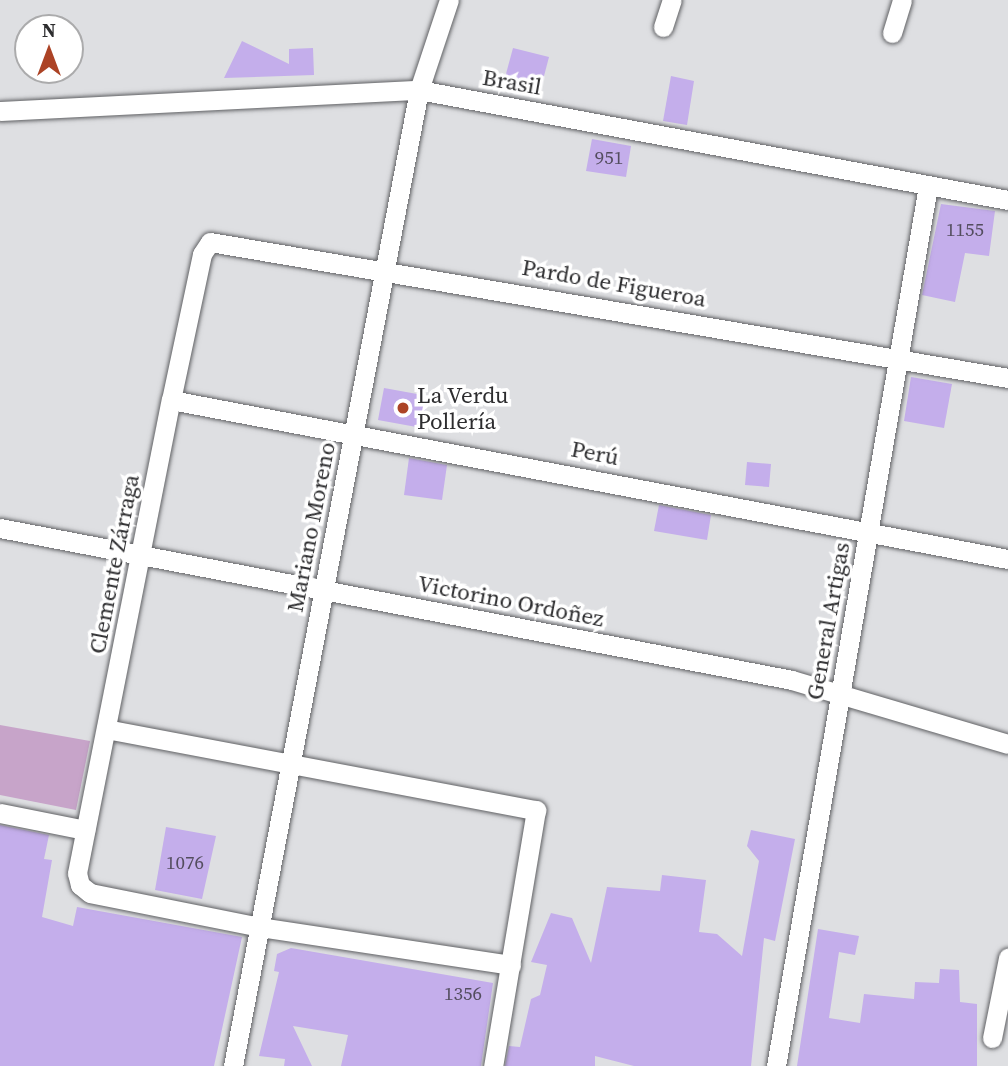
<!DOCTYPE html>
<meta charset="utf-8">
<style>
body{margin:0}
#map{position:relative;width:1008px;height:1066px;overflow:hidden;background:#dedfe2;font-family:"Source Serif 4",serif}
div>[style]{position:absolute}
.green>*{inset:0;background:#c7a4c9}
.building>*{inset:0;background:#c4aeeb}
.roads{filter:drop-shadow(0 0 2px #606164) drop-shadow(0 0 2px #606164)}
.street>*{height:19px;margin:-9.5px;padding:0 9.5px;transform-origin:9.5px;border-radius:9.5px;background:#fff}
.dots>*{width:19px;height:19px;translate:-50% -50%;box-sizing:border-box;border:4px solid #fff;border-radius:50%}
span{translate:-50% -50%;white-space:nowrap;text-align:center;line-height:1.15;-webkit-text-stroke:7px #fff;paint-order:stroke}
.number-label{font-size:19px;color:#534d5e}
.number-label span{-webkit-text-stroke-width:0}
.street-label{font-size:23px;color:#2d2d2f}
.poi-label{font-size:23px;color:#2d2d2f}
.left{translate:0 -50%;text-align:left}
.north{position:absolute;left:14px;top:14px;width:70px;height:70px;box-sizing:border-box;background:#fff;border:2px solid #ababac;border-radius:50%;rotate:0deg;font-size:19px;font-weight:700;line-height:28px;text-align:center;color:#2d2d2f}
.north::after{content:'';display:block;margin:auto;width:24px;height:32px;background:#ac4325;clip-path:polygon(50% 0,100% 100%,50% 72%,0 100%)}
</style>
<div id="map">
<div class="green">
<div style="clip-path:polygon(0 725px,90px 741px,76px 810px,0 795px)"></div>
</div>
<div class="building">
<div style="clip-path:polygon(242px 41px,289px 64px,289px 49px,313px 48px,314px 75px,224px 78px)"></div>
<div style="clip-path:polygon(513px 48px,549px 57px,539px 95px,503px 85px)"></div>
<div style="clip-path:polygon(671px 76px,694px 81px,687px 125px,663px 121px)"></div>
<div style="clip-path:polygon(592px 139px,631px 146px,626px 177px,586px 171px)"></div>
<div style="clip-path:polygon(941px 204px,995px 211px,989px 256px,965px 253px,955px 302px,922px 295px)"></div>
<div style="clip-path:polygon(911px 377px,952px 384px,944px 428px,904px 421px)"></div>
<div style="clip-path:polygon(384px 388px,428px 396px,422px 428px,378px 420px)"></div>
<div style="clip-path:polygon(409px 458px,447px 465px,442px 500px,404px 495px)"></div>
<div style="clip-path:polygon(747px 462px,771px 464px,769px 487px,745px 485px)"></div>
<div style="clip-path:polygon(659px 505px,711px 515px,707px 540px,654px 531px)"></div>
<div style="clip-path:polygon(0 825px,49px 835px,44px 859px,52px 860px,42px 917px,73px 926px,77px 907px,242px 937px,214px 1066px,0 1066px)"></div>
<div style="clip-path:polygon(166px 827px,216px 836px,202px 899px,155px 890px)"></div>
<div style="clip-path:polygon(751px 830px,795px 839px,775px 941px,764px 938px,751px 1066px,634px 1066px,595px 1056px,595px 1066px,505px 1066px,509px 1046px,520px 1047px,531px 999px,540px 995px,547px 965px,531px 962px,551px 913px,572px 918px,591px 963px,607px 887px,660px 891px,662px 875px,706px 880px,699px 932px,717px 934px,742px 956px,759px 861px,747px 846px)"></div>
<div style="clip-path:polygon(818px 929px,859px 936px,855px 955px,839px 952px,829px 1018px,860px 1023px,864px 994px,914px 999px,915px 982px,939px 983px,940px 969px,959px 970px,960px 1002px,977px 1004px,977px 1066px,797px 1066px)"></div>
<div style="clip-path:polygon(291px 948px,493px 983px,481px 1066px,341px 1066px,348px 1035px,293px 1026px,312px 1066px,284px 1066px,285px 1059px,259px 1056px,279px 972px,274px 971px,277px 954px)"></div>
</div>
<div class="roads">
<div class="street">
<div style="left:663px;top:27px;width:28px;rotate:-72deg"></div>
<div style="left:892px;top:33px;width:34px;rotate:-73deg"></div>
<div style="left:0;top:111px;width:420px;rotate:-2.9deg"></div>
<div style="left:419px;top:90px;width:599px;rotate:10.58deg"></div>
<div style="left:171px;top:400px;width:852px;rotate:10.76deg"></div>
<div style="left:0;top:528px;width:806px;rotate:10.86deg"></div>
<div style="left:792px;top:680px;width:225px;rotate:16.5deg"></div>
<div style="left:106px;top:729px;width:438px;rotate:10.7deg"></div>
<div style="left:536px;top:810px;width:260px;rotate:99.5deg"></div>
<div style="left:0;top:813px;width:87px;rotate:11.3deg"></div>
<div style="left:511px;top:965px;width:254px;rotate:-171.4deg"></div>
<div style="left:260px;top:927px;width:173px;rotate:-168.7deg"></div>
<div style="left:90px;top:893px;width:13px;rotate:-141deg"></div>
<div style="left:80px;top:885px;width:12px;rotate:-104deg"></div>
<div style="left:77px;top:873px;width:482px;rotate:-78.8deg"></div>
<div style="left:171px;top:400px;width:149px;rotate:-78deg"></div>
<div style="left:202px;top:254px;width:14px;rotate:-56deg"></div>
<div style="left:210px;top:242px;width:810px;rotate:9.67deg"></div>
<div style="left:992px;top:1038px;width:82px;rotate:-78.7deg"></div>
<div style="left:233px;top:1066px;width:994px;rotate:-79.21deg"></div>
<div style="left:419px;top:90px;width:95px;rotate:-71.6deg"></div>
<div style="left:776px;top:1066px;width:893px;rotate:-80.2deg"></div>
</div>
</div>
<div class="dots">
<div style="left:403px;top:408px;background:#ac4325"></div>
</div>
<div class="number-label">
<span style="left:609px;top:158px">951</span>
<span style="left:965px;top:230px">1155</span>
<span style="left:185px;top:863px">1076</span>
<span style="left:463px;top:994px">1356</span>
</div>
<div class="street-label">
<span style="left:512px;top:82px;rotate:10deg">Brasil</span>
<span style="left:614px;top:283px;rotate:10deg">Pardo de Figueroa</span>
<span style="left:595px;top:453px;rotate:11deg">Perú</span>
<span style="left:311px;top:527px;rotate:-79deg">Mariano Moreno</span>
<span style="left:114px;top:564px;rotate:-79deg">Clemente Zárraga</span>
<span style="left:511px;top:601px;rotate:11deg">Victorino Ordoñez</span>
<span style="left:828px;top:621px;rotate:-80deg">General Artigas</span>
</div>
<div class="poi-label">
<span class="left" style="left:417px;top:408px">La Verdu<br>Pollería</span>
</div>
<div class="north">N</div>
</div>
